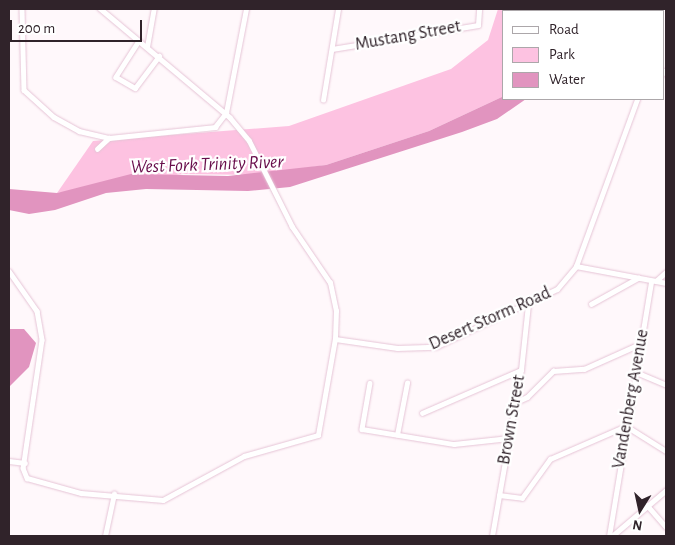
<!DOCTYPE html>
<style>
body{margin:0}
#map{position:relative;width:675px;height:545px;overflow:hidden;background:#fff8fb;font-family:"Alegreya Sans",sans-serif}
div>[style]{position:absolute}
.green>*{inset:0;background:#fdc2e1}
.water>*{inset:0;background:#e194bf}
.roads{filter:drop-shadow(0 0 1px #e6c4d6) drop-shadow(0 0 1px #e6c4d6)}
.minor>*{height:4.5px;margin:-2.25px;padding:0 2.25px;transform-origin:2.25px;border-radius:2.25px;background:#fff}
.tertiary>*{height:5px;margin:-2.5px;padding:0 2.5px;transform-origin:2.5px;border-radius:2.5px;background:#fff}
span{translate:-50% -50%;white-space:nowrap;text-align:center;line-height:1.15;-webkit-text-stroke:4.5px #fff;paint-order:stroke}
.street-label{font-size:18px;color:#30232a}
.water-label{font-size:19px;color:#680d4b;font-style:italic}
.frame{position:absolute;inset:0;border:10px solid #30232a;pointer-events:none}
.legend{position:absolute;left:502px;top:10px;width:162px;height:90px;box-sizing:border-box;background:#fff;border:1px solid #aca7aa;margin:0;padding:6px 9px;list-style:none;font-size:15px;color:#30232a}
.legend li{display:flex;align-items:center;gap:10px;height:25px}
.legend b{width:25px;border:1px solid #aca7aa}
.north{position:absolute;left:615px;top:485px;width:50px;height:50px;-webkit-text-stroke:4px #fff;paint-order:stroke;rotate:190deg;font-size:14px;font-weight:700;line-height:20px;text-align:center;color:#30232a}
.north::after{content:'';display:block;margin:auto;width:18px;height:22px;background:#30232a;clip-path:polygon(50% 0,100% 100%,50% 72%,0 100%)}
.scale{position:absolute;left:10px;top:20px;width:132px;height:22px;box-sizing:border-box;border:2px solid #30232a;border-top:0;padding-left:6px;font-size:15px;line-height:18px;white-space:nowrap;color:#30232a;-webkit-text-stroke:4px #fff;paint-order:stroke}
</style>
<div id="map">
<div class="green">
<div style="clip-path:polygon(498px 9px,551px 9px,504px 11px,504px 96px,429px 131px,326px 165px,259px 175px,183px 174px,57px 193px,93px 141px,289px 126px,451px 69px,488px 40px)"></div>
</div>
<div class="water">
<div style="clip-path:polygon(504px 96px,526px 99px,497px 119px,462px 132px,290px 187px,248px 191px,146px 189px,106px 193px,55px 210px,29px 214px,9px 210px,9px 189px,57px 193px,131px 174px,228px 176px,326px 165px,429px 131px)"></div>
<div style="clip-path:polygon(9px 329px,24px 329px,36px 343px,29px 367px,9px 387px)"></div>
</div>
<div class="roads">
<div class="minor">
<div style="left:22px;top:9px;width:81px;rotate:88.6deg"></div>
<div style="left:24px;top:90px;width:40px;rotate:42deg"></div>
<div style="left:54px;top:117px;width:29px;rotate:29deg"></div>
<div style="left:79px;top:131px;width:31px;rotate:13deg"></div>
<div style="left:109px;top:138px;width:107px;rotate:-5.9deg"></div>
<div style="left:215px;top:127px;width:18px;rotate:-52deg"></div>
<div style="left:226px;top:113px;width:106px;rotate:-79.1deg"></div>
<div style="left:139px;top:41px;width:43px;rotate:122.6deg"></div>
<div style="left:116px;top:77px;width:22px;rotate:30deg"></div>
<div style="left:135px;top:88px;width:40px;rotate:-53deg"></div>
<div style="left:147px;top:47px;width:39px;rotate:-80deg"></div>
<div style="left:332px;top:49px;width:148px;rotate:-9.3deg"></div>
<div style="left:478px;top:25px;width:16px;rotate:-86deg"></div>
<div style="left:323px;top:100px;width:92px;rotate:-80.6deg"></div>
<div style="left:97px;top:149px;width:16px;rotate:-43deg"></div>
<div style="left:576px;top:266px;width:81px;rotate:10.6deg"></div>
<div style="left:656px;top:281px;width:13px;rotate:-42deg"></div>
<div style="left:9px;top:271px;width:49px;rotate:55deg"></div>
<div style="left:37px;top:311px;width:29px;rotate:80deg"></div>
<div style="left:42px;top:340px;width:129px;rotate:98.4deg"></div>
<div style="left:23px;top:468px;width:11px;rotate:68deg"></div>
<div style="left:27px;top:478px;width:56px;rotate:15.5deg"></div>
<div style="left:81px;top:493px;width:82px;rotate:4.9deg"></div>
<div style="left:163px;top:500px;width:92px;rotate:-28.5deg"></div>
<div style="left:244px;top:456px;width:77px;rotate:-15.8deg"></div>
<div style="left:318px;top:435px;width:97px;rotate:-80deg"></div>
<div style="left:335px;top:339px;width:28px;rotate:-88deg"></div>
<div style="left:336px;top:311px;width:29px;rotate:-102deg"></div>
<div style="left:330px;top:283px;width:68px;rotate:-124.2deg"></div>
<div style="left:292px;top:227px;width:96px;rotate:-116.6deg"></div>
<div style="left:249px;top:141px;width:30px;rotate:-130deg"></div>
<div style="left:230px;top:118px;width:170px;rotate:-140deg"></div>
<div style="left:656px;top:281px;width:10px;rotate:11deg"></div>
<div style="left:591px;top:304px;width:54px;rotate:-29deg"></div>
<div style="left:636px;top:372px;width:33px;rotate:23deg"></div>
<div style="left:370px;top:383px;width:47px;rotate:99.9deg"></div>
<div style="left:362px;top:429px;width:93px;rotate:9.3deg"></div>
<div style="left:454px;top:444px;width:55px;rotate:-6.2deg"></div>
<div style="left:516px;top:402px;width:12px;rotate:-24deg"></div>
<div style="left:527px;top:397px;width:37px;rotate:-45deg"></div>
<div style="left:553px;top:371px;width:31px;rotate:-4deg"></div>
<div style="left:584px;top:369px;width:61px;rotate:-24.1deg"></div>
<div style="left:422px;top:413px;width:108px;rotate:-23.5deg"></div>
<div style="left:397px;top:435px;width:53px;rotate:-79.1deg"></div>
<div style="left:9px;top:461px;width:16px;rotate:7deg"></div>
<div style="left:499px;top:495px;width:23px;rotate:7deg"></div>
<div style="left:522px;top:498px;width:48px;rotate:-54.3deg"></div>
<div style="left:550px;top:459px;width:83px;rotate:-23.5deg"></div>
<div style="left:626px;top:426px;width:47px;rotate:32deg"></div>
<div style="left:647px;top:505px;width:29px;rotate:49deg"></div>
<div style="left:105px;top:536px;width:43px;rotate:-77.9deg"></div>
<div style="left:492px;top:536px;width:169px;rotate:-80.1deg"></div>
<div style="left:521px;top:370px;width:66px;rotate:-83.9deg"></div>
<div style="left:609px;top:536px;width:258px;rotate:-80.6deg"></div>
</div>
<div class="tertiary">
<div style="left:632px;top:9px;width:2px;rotate:63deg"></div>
<div style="left:664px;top:71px;width:4px;rotate:56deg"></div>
<div style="left:335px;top:339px;width:63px;rotate:8.3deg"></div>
<div style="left:397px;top:348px;width:38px;rotate:-2deg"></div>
<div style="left:435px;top:347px;width:135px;rotate:-25.4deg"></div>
<div style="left:557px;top:289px;width:30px;rotate:-50deg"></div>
<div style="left:576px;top:266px;width:178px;rotate:-69.9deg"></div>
<div style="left:612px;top:536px;width:71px;rotate:-40.4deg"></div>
</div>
</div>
<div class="street-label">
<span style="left:408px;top:36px;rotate:-10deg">Mustang Street</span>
<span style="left:490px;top:319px;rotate:-24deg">Desert Storm Road</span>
<span style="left:631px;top:399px;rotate:-80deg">Vandenberg Avenue</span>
<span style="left:512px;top:420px;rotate:-80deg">Brown Street</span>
</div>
<div class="water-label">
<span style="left:207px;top:165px;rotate:-2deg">West Fork Trinity River</span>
</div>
<div class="frame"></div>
<ul class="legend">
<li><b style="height:6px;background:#fff"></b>Road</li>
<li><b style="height:14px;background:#fdc2e1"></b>Park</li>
<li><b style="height:14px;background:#e194bf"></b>Water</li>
</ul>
<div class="north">N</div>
<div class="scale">200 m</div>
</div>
